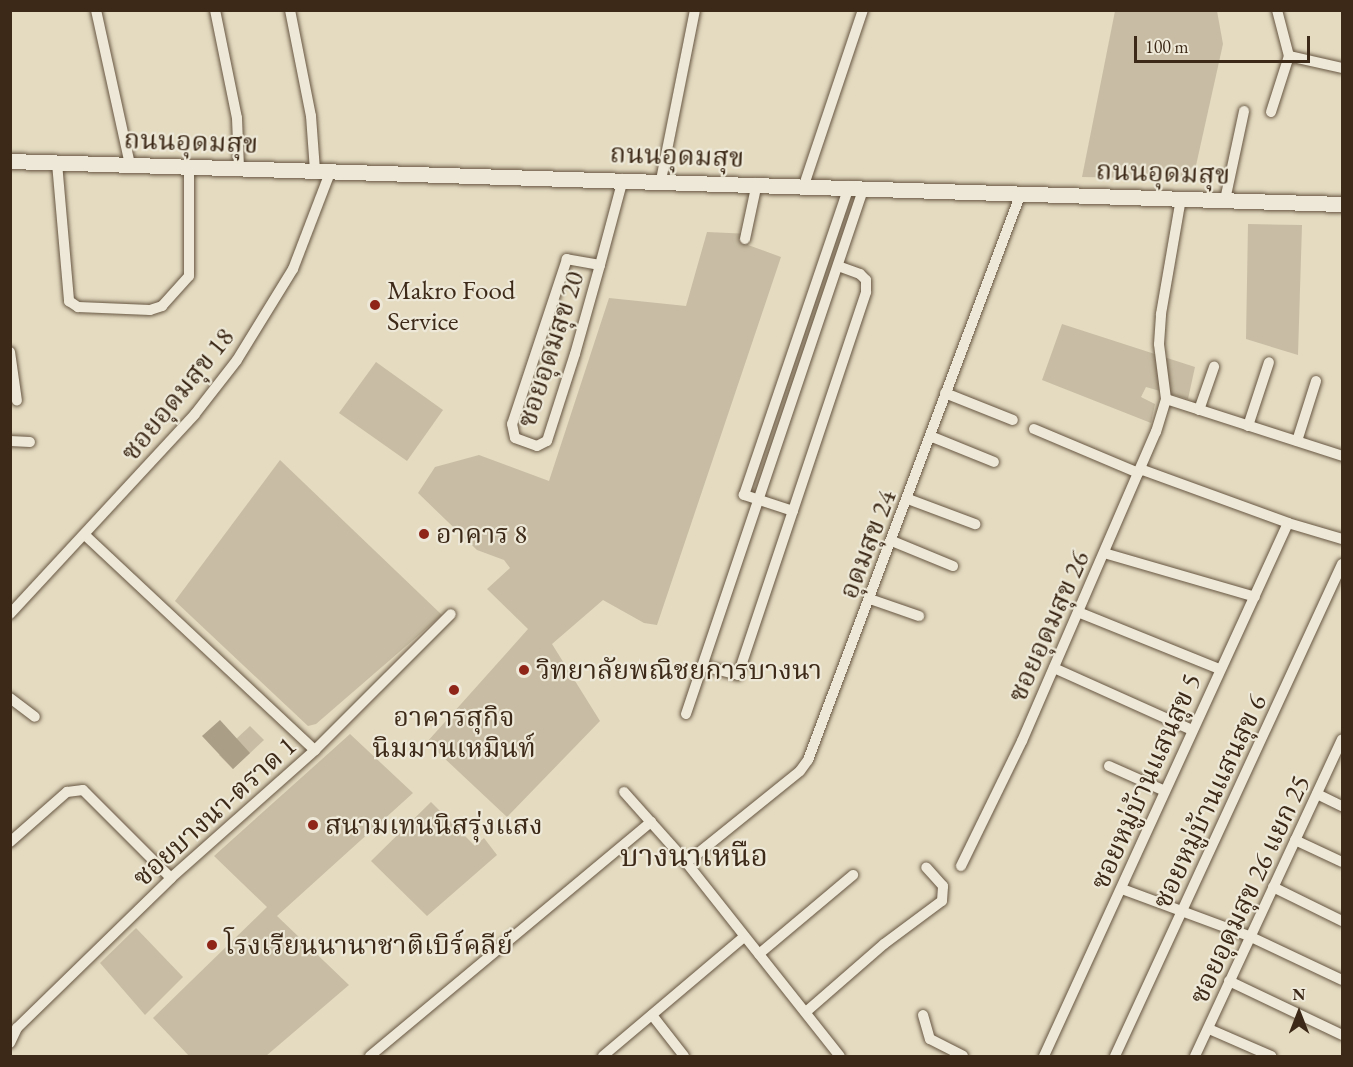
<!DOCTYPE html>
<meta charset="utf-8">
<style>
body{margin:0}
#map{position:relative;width:1353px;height:1067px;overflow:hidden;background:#e4dbc1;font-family:"EB Garamond","Noto Serif Thai",serif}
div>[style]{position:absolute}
.green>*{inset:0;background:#c8bda4}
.water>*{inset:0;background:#ab9e87}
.roads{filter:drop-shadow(0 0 2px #675642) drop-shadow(0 0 2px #675642)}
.street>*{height:10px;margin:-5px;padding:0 5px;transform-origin:5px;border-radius:5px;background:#ede8d7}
.secondary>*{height:15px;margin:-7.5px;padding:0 7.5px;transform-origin:7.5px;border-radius:7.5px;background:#ede8d7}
.dots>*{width:16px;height:16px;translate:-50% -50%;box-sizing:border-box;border:3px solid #ede8d7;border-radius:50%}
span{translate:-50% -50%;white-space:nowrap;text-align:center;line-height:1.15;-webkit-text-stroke:4.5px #ede8d7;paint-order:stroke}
.street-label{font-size:27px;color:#3d2917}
.poi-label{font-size:27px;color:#3d2917}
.left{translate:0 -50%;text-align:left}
.quarter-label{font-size:30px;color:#3d2917}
.frame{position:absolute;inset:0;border:12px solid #3d2917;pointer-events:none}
.north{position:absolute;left:1269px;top:983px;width:60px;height:60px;-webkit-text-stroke:4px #ede8d7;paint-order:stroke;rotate:0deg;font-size:16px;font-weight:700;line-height:24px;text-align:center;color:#3d2917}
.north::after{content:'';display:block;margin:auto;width:21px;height:27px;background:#3d2917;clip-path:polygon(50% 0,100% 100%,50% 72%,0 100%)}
.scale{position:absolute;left:1134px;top:36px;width:176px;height:27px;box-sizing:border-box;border:3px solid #3d2917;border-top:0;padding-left:8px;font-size:18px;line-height:21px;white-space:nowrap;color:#3d2917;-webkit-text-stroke:4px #ede8d7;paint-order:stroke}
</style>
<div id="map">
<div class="green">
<div style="clip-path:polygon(1115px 11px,1217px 11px,1223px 44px,1193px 179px,1082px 177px)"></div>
<div style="clip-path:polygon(1248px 224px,1302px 225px,1298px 355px,1246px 339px)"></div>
<div style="clip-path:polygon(707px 232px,751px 234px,748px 245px,781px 257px,657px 625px,644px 623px,603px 600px,552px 644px,600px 721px,507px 817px,427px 742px,528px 629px,487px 589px,510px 568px,504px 560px,477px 550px,418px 493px,435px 467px,479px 455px,549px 481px,609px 298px,686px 306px)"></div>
<div style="clip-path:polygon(1062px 324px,1195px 367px,1188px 399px,1146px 387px,1141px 397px,1155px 404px,1151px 423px,1042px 380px)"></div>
<div style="clip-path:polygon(376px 362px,443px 410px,407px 461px,339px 413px)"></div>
<div style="clip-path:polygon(280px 460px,442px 615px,316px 724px,308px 726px,175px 601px)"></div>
<div style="clip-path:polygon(250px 726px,264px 740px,233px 769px,219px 755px)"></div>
<div style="clip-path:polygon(350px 734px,413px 793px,277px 916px,349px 985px,266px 1056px,189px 1056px,153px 1018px,267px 907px,214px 856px)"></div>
<div style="clip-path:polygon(431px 802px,475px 846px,484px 838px,497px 855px,427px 916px,371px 861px)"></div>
<div style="clip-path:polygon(136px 928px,183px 977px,145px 1015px,100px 963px)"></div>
</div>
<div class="water">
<div style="clip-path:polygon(220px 720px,250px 753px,233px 769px,202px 736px)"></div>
</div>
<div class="roads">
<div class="street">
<div style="left:96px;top:10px;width:159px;rotate:77.6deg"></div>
<div style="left:215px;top:10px;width:110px;rotate:78.5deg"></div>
<div style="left:237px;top:118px;width:50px;rotate:87.7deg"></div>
<div style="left:290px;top:10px;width:108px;rotate:78.8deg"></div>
<div style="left:311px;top:116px;width:54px;rotate:85.8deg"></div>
<div style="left:1277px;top:10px;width:48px;rotate:75.4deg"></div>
<div style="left:1289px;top:56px;width:54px;rotate:12.8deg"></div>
<div style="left:1271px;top:112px;width:59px;rotate:-72.2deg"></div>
<div style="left:57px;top:163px;width:139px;rotate:85deg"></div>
<div style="left:69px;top:301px;width:11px;rotate:34deg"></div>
<div style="left:78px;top:307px;width:72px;rotate:2.4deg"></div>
<div style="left:150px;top:310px;width:13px;rotate:-18deg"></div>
<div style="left:162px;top:306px;width:40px;rotate:-48deg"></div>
<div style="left:189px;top:276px;width:109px;rotate:-90deg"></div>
<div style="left:661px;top:180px;width:173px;rotate:-78.7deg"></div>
<div style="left:804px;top:185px;width:185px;rotate:-71.4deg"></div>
<div style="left:1225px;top:200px;width:91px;rotate:-77.9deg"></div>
<div style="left:745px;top:239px;width:57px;rotate:-77.9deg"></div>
<div style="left:600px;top:265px;width:34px;rotate:-170deg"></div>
<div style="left:567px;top:259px;width:174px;rotate:108.4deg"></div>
<div style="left:512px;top:424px;width:14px;rotate:78deg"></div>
<div style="left:515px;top:438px;width:23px;rotate:20deg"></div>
<div style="left:537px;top:446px;width:11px;rotate:-27deg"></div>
<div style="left:547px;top:441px;width:91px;rotate:-72.2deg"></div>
<div style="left:575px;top:354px;width:92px;rotate:-74.3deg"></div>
<div style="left:600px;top:265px;width:89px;rotate:-75deg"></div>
<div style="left:10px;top:352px;width:49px;rotate:81.9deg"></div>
<div style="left:945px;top:393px;width:73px;rotate:21.7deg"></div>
<div style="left:1166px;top:399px;width:185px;rotate:17.9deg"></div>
<div style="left:1199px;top:410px;width:46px;rotate:-70.8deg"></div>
<div style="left:1248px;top:426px;width:67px;rotate:-71.8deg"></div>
<div style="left:1034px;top:429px;width:113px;rotate:22.9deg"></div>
<div style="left:930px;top:436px;width:69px;rotate:22.1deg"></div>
<div style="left:10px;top:441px;width:20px;rotate:3deg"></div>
<div style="left:1297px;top:441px;width:63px;rotate:-72.4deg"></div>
<div style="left:1140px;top:469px;width:158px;rotate:20deg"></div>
<div style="left:1288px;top:523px;width:56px;rotate:16.5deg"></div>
<div style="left:908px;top:499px;width:72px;rotate:20.5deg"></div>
<div style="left:793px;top:511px;width:52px;rotate:-161.9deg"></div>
<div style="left:744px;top:495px;width:326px;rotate:-71.2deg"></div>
<div style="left:86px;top:536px;width:313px;rotate:43.1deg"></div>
<div style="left:892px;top:541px;width:66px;rotate:22.3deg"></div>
<div style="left:1104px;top:553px;width:157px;rotate:16.2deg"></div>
<div style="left:870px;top:599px;width:52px;rotate:19.1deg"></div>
<div style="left:1078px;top:612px;width:152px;rotate:22deg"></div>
<div style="left:10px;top:614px;width:272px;rotate:-47.2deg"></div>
<div style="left:195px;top:414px;width:68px;rotate:-52.1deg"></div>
<div style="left:237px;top:360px;width:107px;rotate:-58.4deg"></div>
<div style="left:293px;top:269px;width:106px;rotate:-69deg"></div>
<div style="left:703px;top:666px;width:36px;rotate:14deg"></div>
<div style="left:738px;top:675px;width:404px;rotate:-71.5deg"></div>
<div style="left:866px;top:292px;width:12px;rotate:-90deg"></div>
<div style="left:866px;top:280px;width:8px;rotate:-135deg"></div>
<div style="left:860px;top:274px;width:23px;rotate:-160deg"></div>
<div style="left:1054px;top:668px;width:151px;rotate:24.2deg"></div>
<div style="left:10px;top:698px;width:31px;rotate:37deg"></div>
<div style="left:686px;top:714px;width:556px;rotate:-71.34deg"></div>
<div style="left:1109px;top:766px;width:61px;rotate:24.1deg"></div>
<div style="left:624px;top:792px;width:87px;rotate:48.3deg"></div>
<div style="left:682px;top:857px;width:254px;rotate:51.6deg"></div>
<div style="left:1317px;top:794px;width:28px;rotate:26deg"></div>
<div style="left:1295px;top:840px;width:52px;rotate:25.1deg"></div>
<div style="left:10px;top:842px;width:76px;rotate:-41.3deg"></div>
<div style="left:67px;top:792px;width:16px;rotate:-7deg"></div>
<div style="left:83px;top:790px;width:124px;rotate:45deg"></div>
<div style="left:686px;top:863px;width:146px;rotate:-38.9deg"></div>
<div style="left:800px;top:771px;width:14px;rotate:-54deg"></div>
<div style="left:808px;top:760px;width:606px;rotate:-69.41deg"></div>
<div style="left:961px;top:866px;width:139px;rotate:-64deg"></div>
<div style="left:1022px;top:741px;width:337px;rotate:-66.6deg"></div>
<div style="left:1156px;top:432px;width:34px;rotate:-73deg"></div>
<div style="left:1166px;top:399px;width:55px;rotate:-97.3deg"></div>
<div style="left:1159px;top:344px;width:30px;rotate:-86deg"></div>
<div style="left:1161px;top:314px;width:118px;rotate:-80.2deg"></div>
<div style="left:1273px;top:887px;width:77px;rotate:26.2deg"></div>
<div style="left:1122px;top:889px;width:135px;rotate:20.3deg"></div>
<div style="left:1249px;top:936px;width:103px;rotate:25.3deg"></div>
<div style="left:759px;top:954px;width:123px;rotate:-40deg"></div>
<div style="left:1229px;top:981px;width:125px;rotate:25.5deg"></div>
<div style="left:807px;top:1011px;width:102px;rotate:-41deg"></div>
<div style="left:884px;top:944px;width:72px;rotate:-36.6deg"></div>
<div style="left:942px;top:901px;width:15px;rotate:-86deg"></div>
<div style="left:943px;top:886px;width:25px;rotate:-132deg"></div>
<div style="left:652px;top:1015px;width:52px;rotate:52deg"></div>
<div style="left:923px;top:1015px;width:25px;rotate:74deg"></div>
<div style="left:930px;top:1039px;width:37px;rotate:27deg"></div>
<div style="left:1209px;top:1029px;width:68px;rotate:23.5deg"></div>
<div style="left:10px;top:1043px;width:17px;rotate:-65deg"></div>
<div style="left:17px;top:1028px;width:215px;rotate:-44.2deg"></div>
<div style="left:171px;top:878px;width:193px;rotate:-41.6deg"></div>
<div style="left:315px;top:750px;width:192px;rotate:-45deg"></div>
<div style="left:370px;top:1056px;width:366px;rotate:-39.8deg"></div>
<div style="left:603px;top:1056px;width:185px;rotate:-40.2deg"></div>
<div style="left:1044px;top:1056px;width:586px;rotate:-65.4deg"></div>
<div style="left:1115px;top:1056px;width:542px;rotate:-65.23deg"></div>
<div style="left:1195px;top:1056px;width:349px;rotate:-65.1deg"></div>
</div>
<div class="secondary">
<div style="left:10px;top:161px;width:1333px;rotate:1.85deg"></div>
</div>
</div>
<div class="dots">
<div style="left:375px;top:305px;background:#8f2418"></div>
<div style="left:424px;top:534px;background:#8f2418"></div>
<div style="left:524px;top:670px;background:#8f2418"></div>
<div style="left:454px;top:690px;background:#8f2418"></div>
<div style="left:313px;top:825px;background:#8f2418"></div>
<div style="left:212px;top:945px;background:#8f2418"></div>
</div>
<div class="street-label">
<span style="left:191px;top:141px;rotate:2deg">ถนนอุดมสุข</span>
<span style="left:677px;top:155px;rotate:2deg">ถนนอุดมสุข</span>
<span style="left:1163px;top:172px;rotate:2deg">ถนนอุดมสุข</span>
<span style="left:550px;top:349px;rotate:-72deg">ซอยอุดมสุข 20</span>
<span style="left:177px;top:394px;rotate:-51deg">ซอยอุดมสุข 18</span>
<span style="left:867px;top:544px;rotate:-69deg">อุดมสุข 24</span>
<span style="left:1048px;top:626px;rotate:-66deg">ซอยอุดมสุข 26</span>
<span style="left:1145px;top:781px;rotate:-66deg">ซอยหมู่บ้านแสนสุข 5</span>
<span style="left:1209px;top:801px;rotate:-65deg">ซอยหมู่บ้านแสนสุข 6</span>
<span style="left:214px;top:811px;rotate:-42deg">ซอยบางนา-ตราด 1</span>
<span style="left:1249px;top:889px;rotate:-65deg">ซอยอุดมสุข 26 แยก 25</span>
</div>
<div class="poi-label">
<span class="left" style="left:387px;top:305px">Makro Food<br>Service</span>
<span class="left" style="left:436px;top:534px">อาคาร 8</span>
<span class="left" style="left:536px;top:670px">วิทยาลัยพณิชยการบางนา</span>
<span style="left:454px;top:732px">อาคารสุกิจ<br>นิมมานเหมินท์</span>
<span class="left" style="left:325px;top:825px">สนามเทนนิสรุ่งแสง</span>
<span class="left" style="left:224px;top:945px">โรงเรียนนานาชาติเบิร์คลีย์</span>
</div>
<div class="quarter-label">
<span style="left:694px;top:856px">บางนาเหนือ</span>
</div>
<div class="frame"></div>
<div class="north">N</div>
<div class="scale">100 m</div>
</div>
